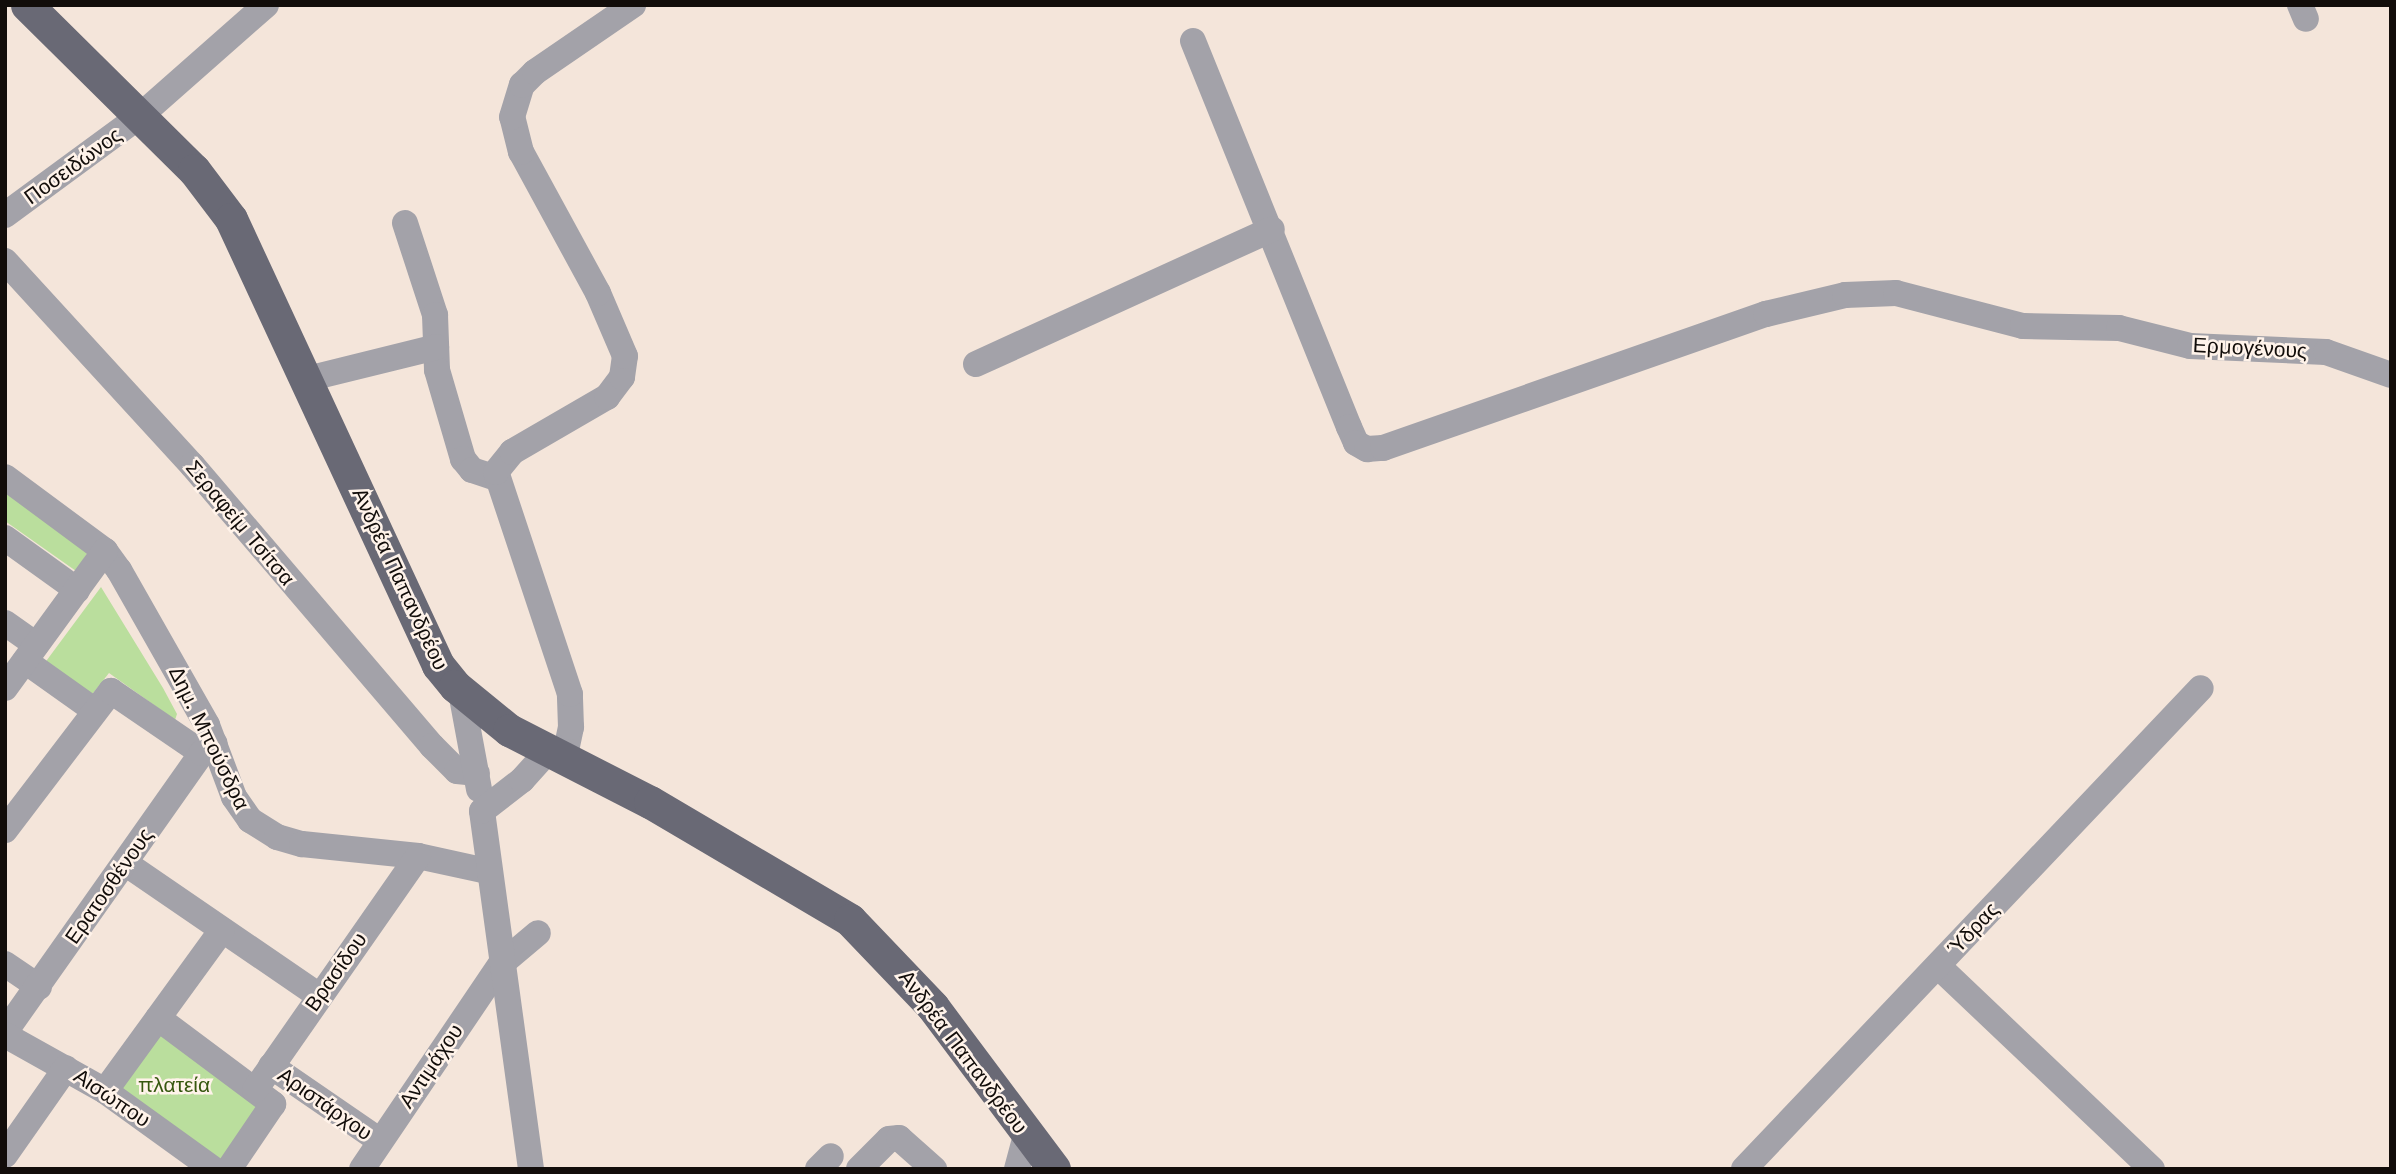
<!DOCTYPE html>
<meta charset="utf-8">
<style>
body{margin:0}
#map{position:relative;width:2396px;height:1174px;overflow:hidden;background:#f4e5da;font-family:"Work Sans",sans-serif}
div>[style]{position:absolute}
.green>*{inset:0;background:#bade9d}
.minor>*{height:26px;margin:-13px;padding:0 13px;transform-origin:13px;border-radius:13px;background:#a3a2a9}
.major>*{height:33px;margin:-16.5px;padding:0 16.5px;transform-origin:16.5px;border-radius:16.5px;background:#696975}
span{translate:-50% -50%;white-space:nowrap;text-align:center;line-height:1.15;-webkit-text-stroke:5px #fff3ea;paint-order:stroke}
.street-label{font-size:21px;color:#120d0a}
.park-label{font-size:21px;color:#36570e}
.frame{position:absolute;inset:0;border:7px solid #120d0a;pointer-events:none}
</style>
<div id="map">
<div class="green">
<div style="clip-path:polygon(5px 491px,90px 549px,76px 571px,5px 521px)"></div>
<div style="clip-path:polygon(101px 587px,163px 688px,177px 714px,175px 720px,109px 673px,90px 697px,44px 664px)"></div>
<div style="clip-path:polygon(160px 1026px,267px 1106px,223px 1167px,115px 1088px)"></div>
</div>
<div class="minor">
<div style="left:2300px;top:5px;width:15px;rotate:67deg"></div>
<div style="left:1193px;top:41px;width:416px;rotate:68deg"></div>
<div style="left:1349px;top:427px;width:17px;rotate:66deg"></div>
<div style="left:1356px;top:443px;width:13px;rotate:29deg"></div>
<div style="left:1367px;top:449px;width:16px;rotate:-4deg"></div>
<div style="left:1383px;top:448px;width:406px;rotate:-19.3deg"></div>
<div style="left:1766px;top:314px;width:81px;rotate:-13.5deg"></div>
<div style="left:1845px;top:295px;width:51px;rotate:-2.2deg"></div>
<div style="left:1896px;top:293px;width:131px;rotate:14.6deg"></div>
<div style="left:2023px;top:326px;width:96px;rotate:1.2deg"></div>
<div style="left:2119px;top:328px;width:73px;rotate:14.2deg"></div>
<div style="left:2190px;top:346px;width:136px;rotate:2.5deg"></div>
<div style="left:2326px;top:352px;width:69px;rotate:19.5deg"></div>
<div style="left:5px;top:215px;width:167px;rotate:-36.3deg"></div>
<div style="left:140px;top:116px;width:168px;rotate:-41.4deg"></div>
<div style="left:405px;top:223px;width:97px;rotate:71.9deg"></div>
<div style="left:435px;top:315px;width:55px;rotate:87.9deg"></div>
<div style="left:437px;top:370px;width:93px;rotate:73.7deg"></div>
<div style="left:463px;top:459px;width:14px;rotate:51deg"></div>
<div style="left:472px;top:470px;width:26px;rotate:18deg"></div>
<div style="left:5px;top:261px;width:277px;rotate:47.5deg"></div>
<div style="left:192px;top:465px;width:370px;rotate:49.5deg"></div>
<div style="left:432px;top:746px;width:35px;rotate:45deg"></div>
<div style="left:457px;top:771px;width:20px;rotate:6deg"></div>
<div style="left:976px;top:364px;width:325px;rotate:-24.5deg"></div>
<div style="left:307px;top:379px;width:133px;rotate:-13.9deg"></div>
<div style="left:5px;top:477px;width:124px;rotate:36.5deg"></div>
<div style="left:105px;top:551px;width:24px;rotate:54deg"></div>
<div style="left:119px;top:570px;width:178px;rotate:60.4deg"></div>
<div style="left:207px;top:725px;width:77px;rotate:69.4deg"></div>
<div style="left:234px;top:797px;width:28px;rotate:55deg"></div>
<div style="left:250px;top:820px;width:32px;rotate:32deg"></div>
<div style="left:277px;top:837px;width:26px;rotate:16deg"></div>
<div style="left:302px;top:844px;width:117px;rotate:5.9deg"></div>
<div style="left:418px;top:856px;width:71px;rotate:12.3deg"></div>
<div style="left:5px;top:538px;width:89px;rotate:35.8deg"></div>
<div style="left:5px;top:623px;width:38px;rotate:35deg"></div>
<div style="left:25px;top:661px;width:85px;rotate:35.4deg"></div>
<div style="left:5px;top:688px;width:170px;rotate:-53.9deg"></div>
<div style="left:461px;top:692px;width:99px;rotate:79.5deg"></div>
<div style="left:564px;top:760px;width:34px;rotate:-78deg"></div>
<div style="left:571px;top:727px;width:33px;rotate:-92deg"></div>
<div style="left:570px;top:694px;width:234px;rotate:-108.4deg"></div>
<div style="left:496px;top:472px;width:26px;rotate:-51deg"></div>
<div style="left:512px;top:452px;width:110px;rotate:-30.1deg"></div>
<div style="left:607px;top:397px;width:25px;rotate:-53deg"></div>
<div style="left:622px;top:377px;width:21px;rotate:-82deg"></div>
<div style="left:625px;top:356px;width:69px;rotate:-113.2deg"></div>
<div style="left:598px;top:293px;width:161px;rotate:-118.6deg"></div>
<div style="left:521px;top:152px;width:36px;rotate:-104deg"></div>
<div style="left:512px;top:117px;width:34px;rotate:-73deg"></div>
<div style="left:522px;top:85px;width:18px;rotate:-45deg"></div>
<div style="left:535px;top:72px;width:119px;rotate:-34.4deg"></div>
<div style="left:5px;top:830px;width:175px;rotate:-52.7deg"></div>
<div style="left:111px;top:691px;width:110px;rotate:34.3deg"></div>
<div style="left:125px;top:863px;width:235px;rotate:34.4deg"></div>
<div style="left:5px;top:964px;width:41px;rotate:34.1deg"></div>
<div style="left:1938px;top:966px;width:295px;rotate:43.5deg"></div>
<div style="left:158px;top:1018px;width:144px;rotate:36.8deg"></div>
<div style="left:273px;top:1104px;width:78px;rotate:124.1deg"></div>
<div style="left:5px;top:1032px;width:342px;rotate:-54.8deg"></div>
<div style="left:202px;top:753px;width:16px;rotate:-38deg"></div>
<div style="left:5px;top:1035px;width:115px;rotate:29.2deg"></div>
<div style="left:105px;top:1091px;width:133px;rotate:35.8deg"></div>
<div style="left:271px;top:1066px;width:132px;rotate:34.5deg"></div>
<div style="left:255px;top:1090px;width:285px;rotate:-55.1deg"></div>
<div style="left:105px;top:1091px;width:199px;rotate:-54deg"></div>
<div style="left:5px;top:1155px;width:106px;rotate:-55deg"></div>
<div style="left:362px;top:1169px;width:248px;rotate:-55.9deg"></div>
<div style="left:501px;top:964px;width:48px;rotate:-40deg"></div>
<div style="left:531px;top:1169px;width:361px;rotate:-97.8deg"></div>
<div style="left:482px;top:811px;width:51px;rotate:-37.8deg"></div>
<div style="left:522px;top:780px;width:38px;rotate:-48deg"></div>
<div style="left:818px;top:1169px;width:18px;rotate:-45deg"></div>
<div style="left:859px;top:1169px;width:42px;rotate:-45deg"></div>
<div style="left:889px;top:1139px;width:10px;rotate:-6deg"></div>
<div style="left:899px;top:1138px;width:47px;rotate:41.5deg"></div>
<div style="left:1017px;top:1169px;width:34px;rotate:-75deg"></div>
<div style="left:1744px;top:1169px;width:663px;rotate:-46.47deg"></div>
</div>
<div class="major">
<div style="left:27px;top:5px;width:235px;rotate:44.7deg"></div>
<div style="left:194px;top:170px;width:61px;rotate:52.9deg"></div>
<div style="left:231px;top:219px;width:492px;rotate:65.1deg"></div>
<div style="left:438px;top:665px;width:27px;rotate:51deg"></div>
<div style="left:455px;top:686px;width:70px;rotate:39.2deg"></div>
<div style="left:509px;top:730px;width:158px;rotate:27.1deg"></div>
<div style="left:650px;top:802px;width:232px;rotate:30.5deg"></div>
<div style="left:850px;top:920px;width:120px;rotate:46.3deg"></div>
<div style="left:933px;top:1007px;width:202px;rotate:53.2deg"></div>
</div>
<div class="street-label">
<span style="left:73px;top:166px;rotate:-36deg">Ποσειδώνος</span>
<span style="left:2250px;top:348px;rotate:3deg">Ερμογένους</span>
<span style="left:240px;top:523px;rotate:50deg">Σεραφείμ Τσίτσα</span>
<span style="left:400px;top:579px;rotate:65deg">Ανδρέα Παπανδρέου</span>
<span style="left:209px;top:738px;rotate:64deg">Δημ. Μπούσδρα</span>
<span style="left:109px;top:886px;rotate:-55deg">Ερατοσθένους</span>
<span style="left:1973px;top:929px;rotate:-47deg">Ύδρας</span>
<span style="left:336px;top:972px;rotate:-55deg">Βρασίδου</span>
<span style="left:963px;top:1052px;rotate:53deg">Ανδρέα Παπανδρέου</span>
<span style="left:431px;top:1066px;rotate:-56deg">Αντιμάχου</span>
<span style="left:112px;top:1098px;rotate:34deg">Αισώπου</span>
<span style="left:325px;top:1104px;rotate:35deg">Αριστάρχου</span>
</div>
<div class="park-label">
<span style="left:174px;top:1085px">πλατεία</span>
</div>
<div class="frame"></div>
</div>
